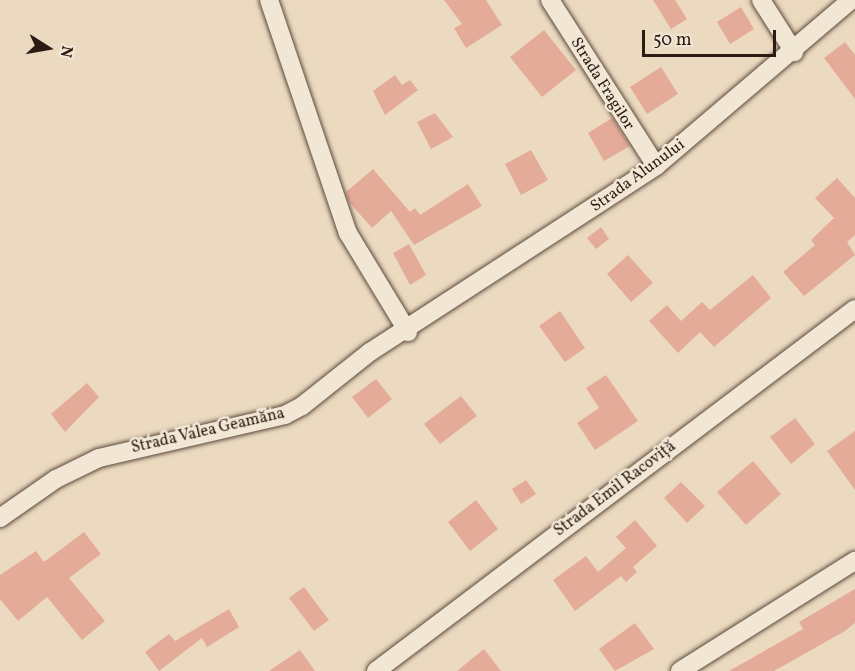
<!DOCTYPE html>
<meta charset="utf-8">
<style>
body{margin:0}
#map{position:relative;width:855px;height:671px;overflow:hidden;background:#ebdabf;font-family:Vollkorn,serif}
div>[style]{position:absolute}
.building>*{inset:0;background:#e5ab99}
.roads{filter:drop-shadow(0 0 2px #5c4a3e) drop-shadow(0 0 2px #5c4a3e)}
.street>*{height:18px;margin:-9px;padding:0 9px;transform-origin:9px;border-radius:9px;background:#f2e7d5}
span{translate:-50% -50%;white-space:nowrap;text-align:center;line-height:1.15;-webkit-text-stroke:5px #f2e7d5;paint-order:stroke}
.street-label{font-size:16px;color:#2d1a13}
.north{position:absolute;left:18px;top:18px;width:60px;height:60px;-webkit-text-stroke:4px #f2e7d5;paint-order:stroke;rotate:101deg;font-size:16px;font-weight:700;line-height:24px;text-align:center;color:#2d1a13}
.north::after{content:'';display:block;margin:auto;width:21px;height:27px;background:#2d1a13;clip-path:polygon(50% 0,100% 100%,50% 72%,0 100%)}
.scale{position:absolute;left:642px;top:30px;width:134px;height:27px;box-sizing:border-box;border:3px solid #2d1a13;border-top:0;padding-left:8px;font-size:18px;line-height:21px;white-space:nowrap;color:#2d1a13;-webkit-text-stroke:4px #f2e7d5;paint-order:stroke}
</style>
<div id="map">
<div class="building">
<div style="clip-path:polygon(444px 0,486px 0,502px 25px,466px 48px,454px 28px,462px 24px)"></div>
<div style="clip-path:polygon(653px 0,675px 0,687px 19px,671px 29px)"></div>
<div style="clip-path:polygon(741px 7px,754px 29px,730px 44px,717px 22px)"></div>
<div style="clip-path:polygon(544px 30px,576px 70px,542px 97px,510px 57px)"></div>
<div style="clip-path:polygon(845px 42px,855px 55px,855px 99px,824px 58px)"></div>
<div style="clip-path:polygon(661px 67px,678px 94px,647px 114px,630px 87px)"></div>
<div style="clip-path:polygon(395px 75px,402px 85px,410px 80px,418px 90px,385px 115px,373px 91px)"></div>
<div style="clip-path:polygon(435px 113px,453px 137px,431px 149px,417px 122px)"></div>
<div style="clip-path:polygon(612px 118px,630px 146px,604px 161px,588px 133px)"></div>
<div style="clip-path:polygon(531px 150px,548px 180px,521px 195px,505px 164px)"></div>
<div style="clip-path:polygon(373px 169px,410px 212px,415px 208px,420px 215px,468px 184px,482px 206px,414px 245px,391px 211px,372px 228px,349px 202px,346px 192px)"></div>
<div style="clip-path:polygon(837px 178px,855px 198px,855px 235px,847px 242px,855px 255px,804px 296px,783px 272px,815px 245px,811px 240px,834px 218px,815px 198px)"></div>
<div style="clip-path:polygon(601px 227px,609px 239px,596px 249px,587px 238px)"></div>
<div style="clip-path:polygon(409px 244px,426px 275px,410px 285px,393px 253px)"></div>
<div style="clip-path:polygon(628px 255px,653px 283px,631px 302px,607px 274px)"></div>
<div style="clip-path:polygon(753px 275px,771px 298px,714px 347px,700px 332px,678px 353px,649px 321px,667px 305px,681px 321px,702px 302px,710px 310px)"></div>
<div style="clip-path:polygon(560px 311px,585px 348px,565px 362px,539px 326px)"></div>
<div style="clip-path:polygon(606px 375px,638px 421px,595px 450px,577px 423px,599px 408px,586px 388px)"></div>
<div style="clip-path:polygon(376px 379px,392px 399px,368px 418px,352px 397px)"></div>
<div style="clip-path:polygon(87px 383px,99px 397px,65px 432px,51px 414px)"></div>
<div style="clip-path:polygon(461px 396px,477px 416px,440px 444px,424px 424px)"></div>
<div style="clip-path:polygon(795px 418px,815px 444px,791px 464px,770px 437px)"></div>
<div style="clip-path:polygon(855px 431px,855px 490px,827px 451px)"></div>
<div style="clip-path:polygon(753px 461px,781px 494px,746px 525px,717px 492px)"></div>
<div style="clip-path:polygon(526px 480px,536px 494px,521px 504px,512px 489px)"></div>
<div style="clip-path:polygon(681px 482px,705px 506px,687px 523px,664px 498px)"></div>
<div style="clip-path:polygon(476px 500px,498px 529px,470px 551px,448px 522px)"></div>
<div style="clip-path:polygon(635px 520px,657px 546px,633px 567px,637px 572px,626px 582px,621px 576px,575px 611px,553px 580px,586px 556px,598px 572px,626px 548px,616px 537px)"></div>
<div style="clip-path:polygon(84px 532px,101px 554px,69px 578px,105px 621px,82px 640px,47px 597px,18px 621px,0 599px,0 575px,36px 551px,44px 562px)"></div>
<div style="clip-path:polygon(304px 587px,329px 620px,314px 631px,289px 598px)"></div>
<div style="clip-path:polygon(855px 589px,855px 623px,845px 631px,774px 671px,729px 671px,803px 629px,799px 622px)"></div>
<div style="clip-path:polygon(229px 609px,239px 627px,207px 647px,202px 638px,159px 671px,145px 652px,169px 634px,175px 641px)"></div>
<div style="clip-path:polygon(635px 623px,654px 649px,615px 671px,599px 649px)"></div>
<div style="clip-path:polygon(484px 649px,501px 671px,457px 671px)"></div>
<div style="clip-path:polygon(300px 650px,315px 671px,269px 671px)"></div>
</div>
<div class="roads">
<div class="street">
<div style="left:269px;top:0;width:246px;rotate:71.3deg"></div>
<div style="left:348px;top:233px;width:116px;rotate:58.8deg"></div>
<div style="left:550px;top:0;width:197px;rotate:57.4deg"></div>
<div style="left:761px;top:0;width:62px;rotate:57.6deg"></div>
<div style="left:0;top:518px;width:68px;rotate:-34.9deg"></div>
<div style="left:56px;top:479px;width:48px;rotate:-26deg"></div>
<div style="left:99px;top:458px;width:191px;rotate:-13deg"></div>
<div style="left:285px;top:415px;width:19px;rotate:-28deg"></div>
<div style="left:302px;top:406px;width:87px;rotate:-38.5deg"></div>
<div style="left:370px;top:352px;width:341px;rotate:-33deg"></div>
<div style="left:656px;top:166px;width:256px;rotate:-40.4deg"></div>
<div style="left:376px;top:671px;width:600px;rotate:-37.08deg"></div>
<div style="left:680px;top:671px;width:207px;rotate:-32.2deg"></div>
</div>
</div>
<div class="street-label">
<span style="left:602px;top:84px;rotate:58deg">Strada Fragilor</span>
<span style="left:638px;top:176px;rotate:-36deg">Strada Alunului</span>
<span style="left:208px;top:431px;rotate:-13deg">Strada Valea Geamăna</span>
<span style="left:615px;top:489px;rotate:-37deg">Strada Emil Racoviță</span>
</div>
<div class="north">N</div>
<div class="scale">50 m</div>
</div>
